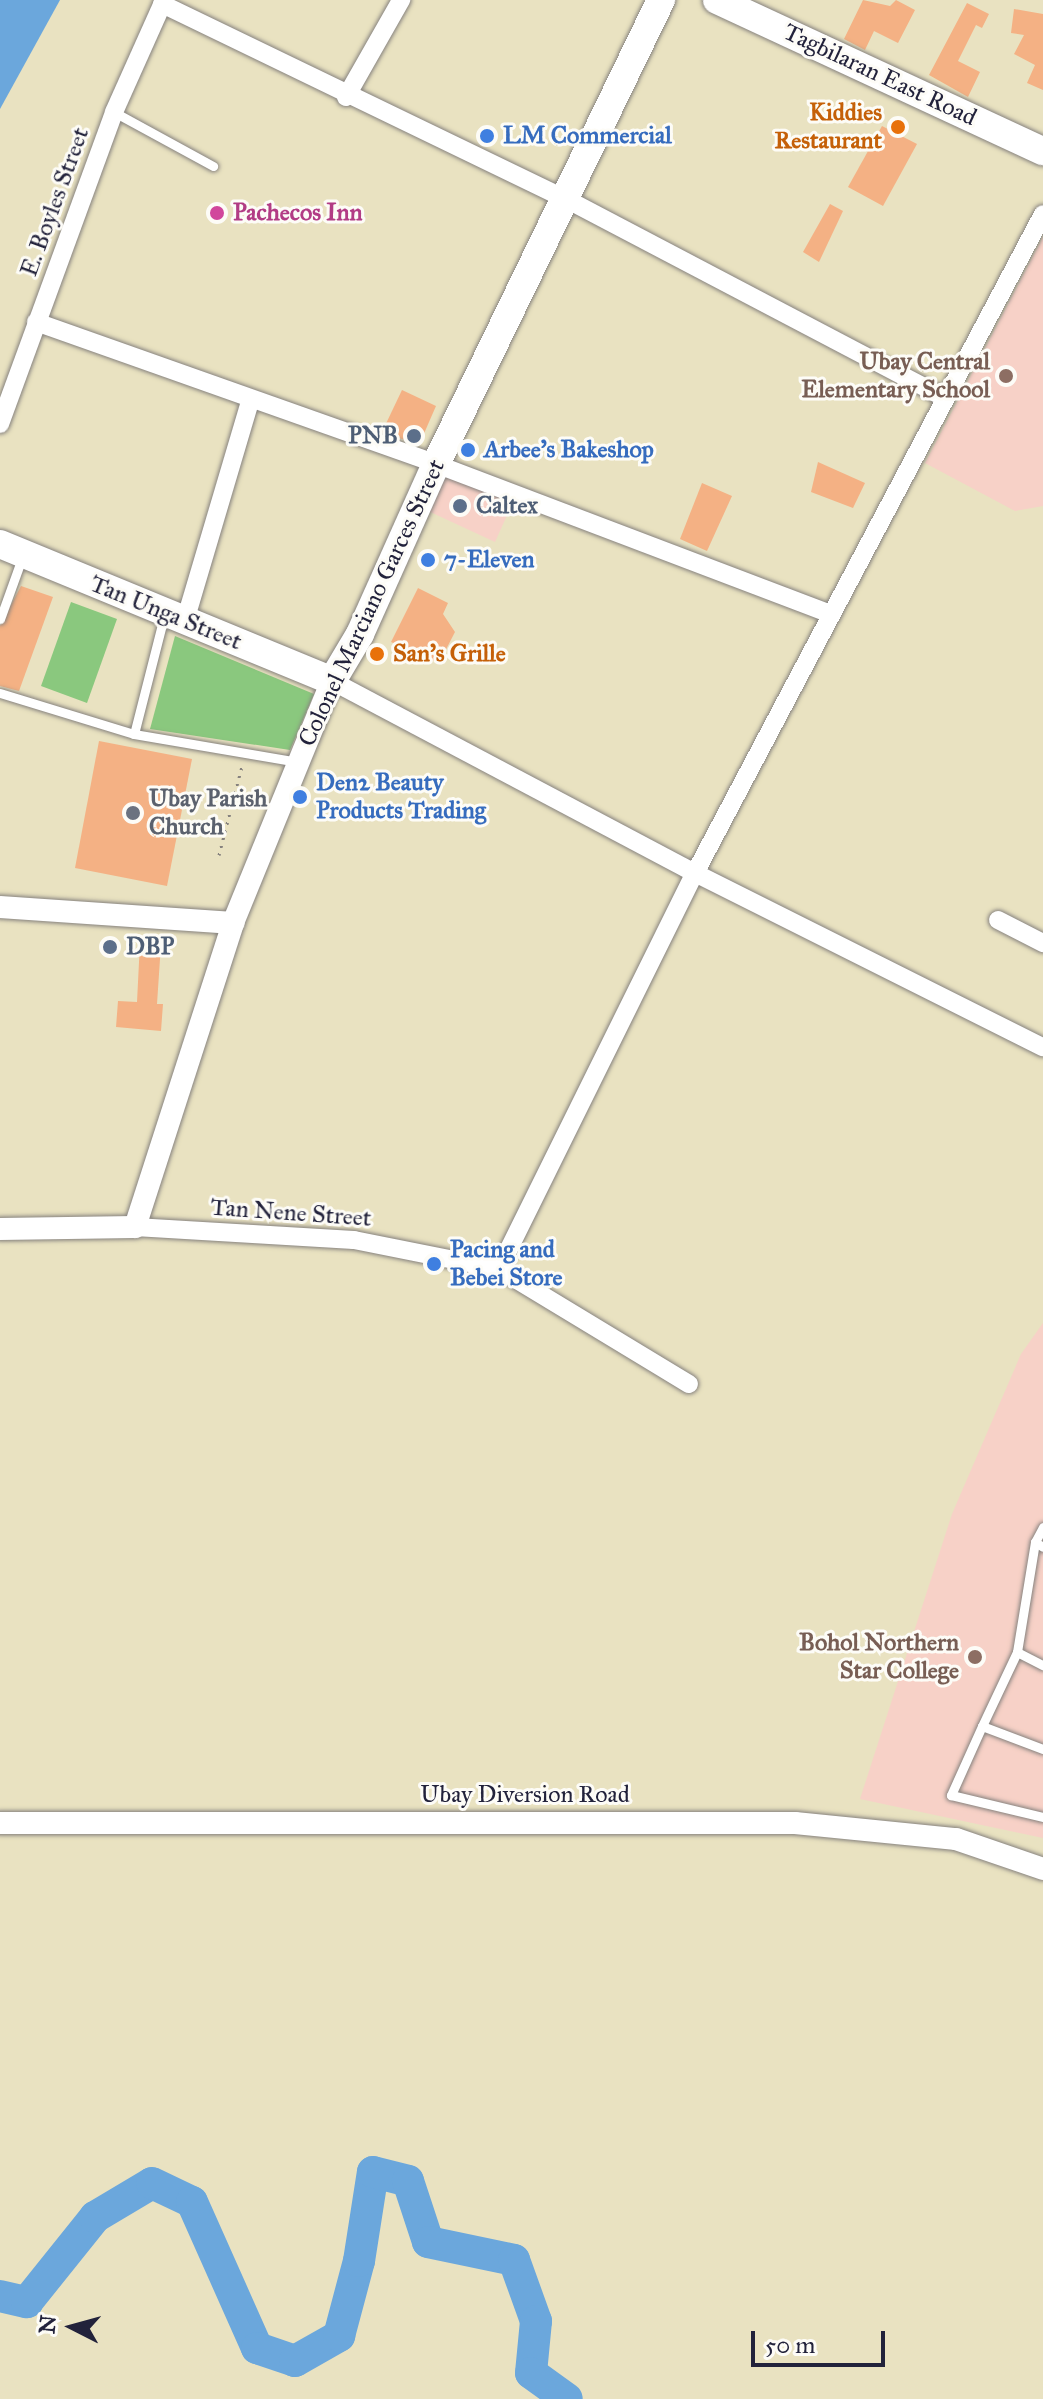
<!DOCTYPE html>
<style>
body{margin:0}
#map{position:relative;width:1043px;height:2399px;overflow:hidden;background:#e9e2c1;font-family:"IM FELL Great Primer",serif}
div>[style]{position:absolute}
.built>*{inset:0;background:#f7d1c7}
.green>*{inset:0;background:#8ac87e}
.water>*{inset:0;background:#6ba7dc}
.river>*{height:32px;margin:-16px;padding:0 16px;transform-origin:16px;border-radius:16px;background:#6ba7dc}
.building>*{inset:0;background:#f4b184}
.path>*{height:3px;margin-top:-1.5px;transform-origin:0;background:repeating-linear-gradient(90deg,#86827e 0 2px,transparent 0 8px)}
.roads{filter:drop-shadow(0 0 2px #86827e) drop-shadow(0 0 2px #86827e)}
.service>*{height:9px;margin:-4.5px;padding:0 4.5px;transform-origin:4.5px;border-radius:4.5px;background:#fff}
.minor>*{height:18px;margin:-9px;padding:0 9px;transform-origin:9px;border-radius:9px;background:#fff}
.tertiary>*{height:22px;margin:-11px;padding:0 11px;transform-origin:11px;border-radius:11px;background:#fff}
.primary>*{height:28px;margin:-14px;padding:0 14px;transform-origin:14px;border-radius:14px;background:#fff}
.dots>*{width:22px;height:22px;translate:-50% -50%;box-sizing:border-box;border:4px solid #fdfcf7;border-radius:50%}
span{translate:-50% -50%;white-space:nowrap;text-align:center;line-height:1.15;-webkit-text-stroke:6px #fdfcf7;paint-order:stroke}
.street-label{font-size:24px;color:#22223b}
.food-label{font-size:24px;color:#c56008;font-weight:700}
.right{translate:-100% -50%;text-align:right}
.left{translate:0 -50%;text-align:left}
.shop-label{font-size:24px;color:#366cbe;font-weight:700}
.hotel-label{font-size:24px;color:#b23c85;font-weight:700}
.education-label{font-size:24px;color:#785e54;font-weight:700}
.service-label{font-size:24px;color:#4e5e75;font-weight:700}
.worship-label{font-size:24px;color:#5b616d;font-weight:700}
.north{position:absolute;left:32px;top:2287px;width:80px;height:80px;-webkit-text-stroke:6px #fdfcf7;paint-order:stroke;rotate:276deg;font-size:22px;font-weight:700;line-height:32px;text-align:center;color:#22223b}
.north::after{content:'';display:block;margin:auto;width:28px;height:36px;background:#22223b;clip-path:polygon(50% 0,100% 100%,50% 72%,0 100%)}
.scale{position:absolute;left:751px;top:2331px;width:134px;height:36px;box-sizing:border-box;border:4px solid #22223b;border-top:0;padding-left:10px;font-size:24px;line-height:28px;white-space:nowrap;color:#22223b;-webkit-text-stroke:6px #fdfcf7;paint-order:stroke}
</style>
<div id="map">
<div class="built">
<div style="clip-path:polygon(1043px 237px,1043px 506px,1015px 511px,925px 463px)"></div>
<div style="clip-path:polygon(444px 470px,513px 502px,495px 542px,426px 510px)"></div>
<div style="clip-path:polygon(1043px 1323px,1043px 1838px,860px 1799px,952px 1514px,1021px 1354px)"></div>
</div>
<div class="green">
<div style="clip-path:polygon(71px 602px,117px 619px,87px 703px,41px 686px)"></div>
<div style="clip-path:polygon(175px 636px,314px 694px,290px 750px,150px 729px)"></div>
</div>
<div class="water">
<div style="clip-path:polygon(0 0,60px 0,0 109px)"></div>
</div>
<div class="river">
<div style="left:0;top:2296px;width:28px;rotate:13deg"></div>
<div style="left:27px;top:2302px;width:109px;rotate:-51.3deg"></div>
<div style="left:95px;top:2217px;width:66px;rotate:-30.8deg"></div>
<div style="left:152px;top:2183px;width:44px;rotate:25.4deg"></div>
<div style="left:192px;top:2202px;width:160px;rotate:66deg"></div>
<div style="left:257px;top:2348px;width:40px;rotate:18.9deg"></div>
<div style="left:295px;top:2361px;width:51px;rotate:-29.6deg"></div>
<div style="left:339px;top:2336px;width:78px;rotate:-75.1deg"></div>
<div style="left:359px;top:2261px;width:90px;rotate:-81.1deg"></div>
<div style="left:373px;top:2172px;width:36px;rotate:14deg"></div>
<div style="left:408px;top:2181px;width:64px;rotate:71.8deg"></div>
<div style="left:428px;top:2242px;width:88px;rotate:11.8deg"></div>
<div style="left:514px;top:2260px;width:65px;rotate:70.2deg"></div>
<div style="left:536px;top:2321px;width:52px;rotate:95.5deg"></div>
<div style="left:531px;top:2373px;width:44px;rotate:35.8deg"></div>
</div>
<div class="building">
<div style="clip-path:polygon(863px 0,890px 6px,896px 0,915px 10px,898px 43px,874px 31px,865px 50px,844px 39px)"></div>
<div style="clip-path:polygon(967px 3px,989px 14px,982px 28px,976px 25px,958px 61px,980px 72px,968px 97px,929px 75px)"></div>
<div style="clip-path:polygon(1014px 9px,1043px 14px,1043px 90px,1027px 83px,1035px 65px,1014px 54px,1024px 35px,1011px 33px)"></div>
<div style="clip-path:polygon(882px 126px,917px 144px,883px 206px,848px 187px)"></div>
<div style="clip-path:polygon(830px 204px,843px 211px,819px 262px,803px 252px)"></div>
<div style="clip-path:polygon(402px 390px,436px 406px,419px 445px,382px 432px)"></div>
<div style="clip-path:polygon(818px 462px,865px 483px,853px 508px,811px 492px)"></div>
<div style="clip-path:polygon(702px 483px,732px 496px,707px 551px,680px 539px)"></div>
<div style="clip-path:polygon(21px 586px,53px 597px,19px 691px,0 686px,0 626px)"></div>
<div style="clip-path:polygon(418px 588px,448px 603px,443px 614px,455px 632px,439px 663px,391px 642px)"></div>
<div style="clip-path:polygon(99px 741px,192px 759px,167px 886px,75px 868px)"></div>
<div style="clip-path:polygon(140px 942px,161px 944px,157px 1004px,163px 1004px,161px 1031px,116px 1027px,118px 1001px,137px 1002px)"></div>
</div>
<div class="path">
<div style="left:219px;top:855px;width:92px;rotate:-75.5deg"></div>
</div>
<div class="roads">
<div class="service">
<div style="left:114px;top:112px;width:113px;rotate:28.6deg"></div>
<div style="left:0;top:619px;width:65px;rotate:-70.2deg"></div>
<div style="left:0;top:693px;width:140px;rotate:17deg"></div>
<div style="left:134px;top:734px;width:122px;rotate:-75.7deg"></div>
<div style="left:134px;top:734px;width:165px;rotate:9.7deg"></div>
<div style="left:1043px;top:1527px;width:17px;rotate:118deg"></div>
<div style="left:1035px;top:1542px;width:9px;rotate:32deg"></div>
<div style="left:1035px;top:1542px;width:111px;rotate:99.3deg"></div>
<div style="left:1017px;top:1652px;width:29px;rotate:27deg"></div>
<div style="left:1017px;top:1652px;width:82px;rotate:115.3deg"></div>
<div style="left:982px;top:1726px;width:65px;rotate:20.7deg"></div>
<div style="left:982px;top:1726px;width:76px;rotate:114.2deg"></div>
<div style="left:951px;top:1795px;width:95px;rotate:13.4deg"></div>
</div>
<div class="minor">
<div style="left:162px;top:4px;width:449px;rotate:25.8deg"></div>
<div style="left:566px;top:199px;width:428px;rotate:27.7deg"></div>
<div style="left:346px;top:97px;width:112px;rotate:-60.4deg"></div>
<div style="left:36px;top:322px;width:424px;rotate:19.5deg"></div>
<div style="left:436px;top:464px;width:422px;rotate:20.8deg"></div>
<div style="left:0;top:424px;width:332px;rotate:-69.9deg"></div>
<div style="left:114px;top:112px;width:123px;rotate:-65.9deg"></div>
<div style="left:185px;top:621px;width:229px;rotate:-73.5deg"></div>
<div style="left:332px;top:681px;width:411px;rotate:27.9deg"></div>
<div style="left:695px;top:873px;width:389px;rotate:26.6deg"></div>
<div style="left:998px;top:920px;width:51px;rotate:27.1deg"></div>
<div style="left:135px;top:1227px;width:219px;rotate:3.4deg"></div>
<div style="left:354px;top:1240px;width:148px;rotate:11.3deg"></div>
<div style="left:499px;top:1269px;width:222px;rotate:31.2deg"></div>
<div style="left:499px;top:1269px;width:442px;rotate:-63.7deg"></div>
<div style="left:695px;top:873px;width:745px;rotate:-62.16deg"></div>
</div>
<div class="tertiary">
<div style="left:0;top:907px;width:234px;rotate:3.9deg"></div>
<div style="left:0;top:1229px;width:135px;rotate:-0.8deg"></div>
<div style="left:135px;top:1227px;width:319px;rotate:-72.1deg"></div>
<div style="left:233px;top:923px;width:261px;rotate:-67.8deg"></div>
<div style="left:0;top:1823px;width:795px"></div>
<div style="left:795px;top:1823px;width:162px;rotate:5.7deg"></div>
<div style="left:956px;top:1839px;width:92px;rotate:19deg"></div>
</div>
<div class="primary">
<div style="left:717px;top:0;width:359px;rotate:24.9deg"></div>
<div style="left:0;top:544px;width:359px;rotate:22.4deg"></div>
<div style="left:332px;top:681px;width:55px;rotate:-59.2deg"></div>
<div style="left:360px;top:634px;width:186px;rotate:-65.9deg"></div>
<div style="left:436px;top:464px;width:516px;rotate:-64.13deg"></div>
</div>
</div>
<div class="dots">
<div style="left:898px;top:127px;background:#e8710a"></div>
<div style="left:487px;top:136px;background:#3f7fe0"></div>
<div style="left:217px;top:213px;background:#d1479c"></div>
<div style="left:1006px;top:376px;background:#8d6e63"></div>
<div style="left:414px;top:436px;background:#5c6f8a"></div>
<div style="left:468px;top:450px;background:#3f7fe0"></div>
<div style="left:460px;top:506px;background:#5c6f8a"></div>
<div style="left:428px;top:560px;background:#3f7fe0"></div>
<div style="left:377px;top:654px;background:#e8710a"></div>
<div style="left:300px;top:797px;background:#3f7fe0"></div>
<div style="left:133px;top:813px;background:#6b7280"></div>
<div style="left:110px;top:947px;background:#5c6f8a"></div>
<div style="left:434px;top:1264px;background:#3f7fe0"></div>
<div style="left:975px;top:1657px;background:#8d6e63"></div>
</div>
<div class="street-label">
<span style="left:880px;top:75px;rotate:25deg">Tagbilaran East Road</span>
<span style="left:55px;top:202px;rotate:-70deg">E. Boyles Street</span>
<span style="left:372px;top:603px;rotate:-65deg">Colonel Marciano Garces Street</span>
<span style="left:166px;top:613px;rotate:22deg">Tan Unga Street</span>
<span style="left:291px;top:1213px;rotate:4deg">Tan Nene Street</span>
<span style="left:525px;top:1795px">Ubay Diversion Road</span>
</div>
<div class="food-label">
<span class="right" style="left:882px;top:127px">Kiddies<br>Restaurant</span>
<span class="left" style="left:393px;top:654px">San's Grille</span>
</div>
<div class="shop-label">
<span class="left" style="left:503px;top:136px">LM Commercial</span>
<span class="left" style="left:484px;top:450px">Arbee's Bakeshop</span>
<span class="left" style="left:444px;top:560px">7-Eleven</span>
<span class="left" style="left:316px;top:797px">Den2 Beauty<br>Products Trading</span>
<span class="left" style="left:450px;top:1264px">Pacing and<br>Bebei Store</span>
</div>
<div class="hotel-label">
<span class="left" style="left:233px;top:213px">Pachecos Inn</span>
</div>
<div class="education-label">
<span class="right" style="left:990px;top:376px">Ubay Central<br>Elementary School</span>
<span class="right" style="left:959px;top:1657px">Bohol Northern<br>Star College</span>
</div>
<div class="service-label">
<span class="right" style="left:398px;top:436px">PNB</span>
<span class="left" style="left:476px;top:506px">Caltex</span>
<span class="left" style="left:126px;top:947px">DBP</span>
</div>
<div class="worship-label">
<span class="left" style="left:149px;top:813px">Ubay Parish<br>Church</span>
</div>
<div class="north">N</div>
<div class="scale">50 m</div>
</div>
